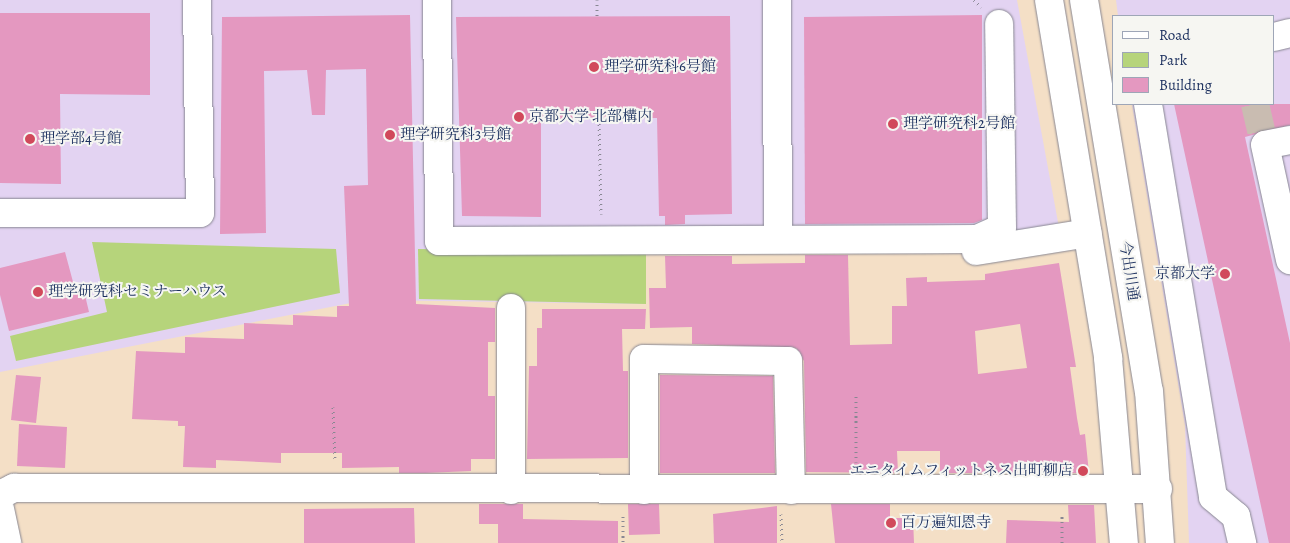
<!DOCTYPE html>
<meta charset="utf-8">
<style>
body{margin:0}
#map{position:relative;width:1290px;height:543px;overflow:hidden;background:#f4dfc6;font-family:Alegreya,"Noto Serif JP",serif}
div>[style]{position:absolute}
.built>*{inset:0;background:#e3d3f2}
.green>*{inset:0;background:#b6d47b}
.building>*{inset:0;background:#e498c0}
.minor-tunnel>*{height:28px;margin-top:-14px;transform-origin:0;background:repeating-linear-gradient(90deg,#c9bcb1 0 28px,transparent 0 42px)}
.path>*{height:3px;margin-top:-1.5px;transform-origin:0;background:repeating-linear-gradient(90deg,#888792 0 1px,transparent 0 5px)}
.roads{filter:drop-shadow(0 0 1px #888792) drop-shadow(0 0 1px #888792)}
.minor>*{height:28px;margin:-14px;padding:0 14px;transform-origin:14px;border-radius:14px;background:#fff}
.major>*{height:28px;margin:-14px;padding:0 14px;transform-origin:14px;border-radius:14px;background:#fff}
.dots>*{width:14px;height:14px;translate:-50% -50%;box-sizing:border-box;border:2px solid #f6f6f2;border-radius:50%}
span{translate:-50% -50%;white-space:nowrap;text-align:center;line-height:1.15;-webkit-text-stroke:4px #f6f6f2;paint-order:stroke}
.poi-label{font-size:15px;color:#1b2f5e}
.left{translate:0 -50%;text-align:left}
.right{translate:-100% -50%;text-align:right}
.street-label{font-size:15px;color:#1b2f5e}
.legend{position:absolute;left:1112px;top:15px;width:162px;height:90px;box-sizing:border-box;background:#f6f6f2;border:1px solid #9ea6b7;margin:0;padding:6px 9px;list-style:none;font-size:15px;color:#1b2f5e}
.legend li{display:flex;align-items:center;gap:10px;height:25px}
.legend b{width:25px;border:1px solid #9ea6b7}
</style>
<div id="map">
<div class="built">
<div style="clip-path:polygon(0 0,1017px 0,1060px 233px,646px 252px,646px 304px,366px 300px,0 372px)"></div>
<div style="clip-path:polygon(1116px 0,1290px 0,1290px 543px,1189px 543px,1185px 425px,1132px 104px,1274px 104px,1274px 16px,1118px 16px)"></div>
</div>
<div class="green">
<div style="clip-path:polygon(92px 242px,336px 249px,340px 293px,16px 361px,10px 336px,107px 312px)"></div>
<div style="clip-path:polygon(418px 249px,646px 252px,646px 304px,419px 299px)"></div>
</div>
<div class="building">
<div style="clip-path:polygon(0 13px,150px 13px,150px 95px,60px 94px,61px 184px,0 183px)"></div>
<div style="clip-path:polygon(410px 15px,416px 304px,495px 308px,495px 342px,488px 342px,488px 396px,495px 396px,495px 459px,471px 459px,471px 471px,425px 473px,399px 473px,399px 467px,342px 468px,342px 453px,281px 453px,281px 463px,216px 460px,216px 468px,183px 467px,185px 426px,178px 426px,178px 421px,132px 419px,136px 351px,185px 353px,185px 337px,244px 339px,244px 323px,293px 325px,293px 315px,337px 317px,337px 306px,349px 306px,344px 186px,368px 185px,366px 69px,326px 70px,325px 115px,312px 115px,307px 70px,264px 71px,266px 233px,220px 234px,222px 17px)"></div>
<div style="clip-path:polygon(982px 15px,982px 220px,974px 223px,805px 224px,804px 17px)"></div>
<div style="clip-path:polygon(730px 16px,732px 214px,685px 215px,685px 224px,665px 225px,665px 216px,659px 216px,657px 118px,541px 119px,541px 217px,462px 216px,456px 17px)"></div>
<div style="clip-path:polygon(1174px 104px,1290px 104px,1290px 125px,1245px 137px,1290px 343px,1290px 543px,1269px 543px)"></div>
<div style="clip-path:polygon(65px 252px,76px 293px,84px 291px,89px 312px,9px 331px,0 295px,0 268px)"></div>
<div style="clip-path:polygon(evenodd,805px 255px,848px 255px,850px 345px,892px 344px,892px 306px,907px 306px,906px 278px,927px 277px,927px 282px,985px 280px,985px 274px,1059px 263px,1076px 367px,1070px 367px,1077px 418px,1080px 435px,1085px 434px,1089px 473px,940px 473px,940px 451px,897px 451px,898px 473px,806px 472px,804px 361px,796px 348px,692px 344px,692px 327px,650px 328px,649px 288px,666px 288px,665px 256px,732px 256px,732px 264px,805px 263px,805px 255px,1020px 324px,1027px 368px,978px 374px,975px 331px,1020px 324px)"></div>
<div style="clip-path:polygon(542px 309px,646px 309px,645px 329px,622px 329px,623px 371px,628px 371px,628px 458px,527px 459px,529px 366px,537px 366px,537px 328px,542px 328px)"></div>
<div style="clip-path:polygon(16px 375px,41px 377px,36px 423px,11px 420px)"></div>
<div style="clip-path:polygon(660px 375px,773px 376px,775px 473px,660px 473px)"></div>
<div style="clip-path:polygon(19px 424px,67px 427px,65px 468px,17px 466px)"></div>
<div style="clip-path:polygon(479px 504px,523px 504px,523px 519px,618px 521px,618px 543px,498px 543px,498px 524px,479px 524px)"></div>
<div style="clip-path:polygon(628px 504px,659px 504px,660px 534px,629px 535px)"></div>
<div style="clip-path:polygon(831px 504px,890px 504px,890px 518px,913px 518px,914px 543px,835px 543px)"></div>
<div style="clip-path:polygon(1068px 505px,1094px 505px,1096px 543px,1006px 543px,1007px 520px,1069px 522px)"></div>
<div style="clip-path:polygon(777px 506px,777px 543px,714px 543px,713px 514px)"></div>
<div style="clip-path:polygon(414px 508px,415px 543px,304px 543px,304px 509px)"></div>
</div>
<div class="minor-tunnel">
<div style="left:1255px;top:104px;width:31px;rotate:77deg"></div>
</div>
<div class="path">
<div style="left:597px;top:0;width:16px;rotate:90deg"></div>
<div style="left:974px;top:0;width:10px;rotate:45deg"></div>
<div style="left:599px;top:119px;width:95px;rotate:88.8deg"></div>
<div style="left:333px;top:407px;width:54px;rotate:87.9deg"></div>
<div style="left:856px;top:462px;width:66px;rotate:-90deg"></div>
<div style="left:781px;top:514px;width:29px;rotate:88deg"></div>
<div style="left:623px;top:516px;width:27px;rotate:90deg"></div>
<div style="left:1062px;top:543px;width:29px;rotate:-90deg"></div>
</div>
<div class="roads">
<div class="minor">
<div style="left:437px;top:0;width:241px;rotate:89.5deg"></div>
<div style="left:439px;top:241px;width:538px;rotate:-0.21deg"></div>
<div style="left:977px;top:239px;width:27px;rotate:-24deg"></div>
<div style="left:1002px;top:228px;width:204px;rotate:-90.8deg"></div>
<div style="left:777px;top:0;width:237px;rotate:89.8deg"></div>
<div style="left:1274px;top:37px;width:16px;rotate:-14deg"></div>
<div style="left:1148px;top:104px;width:398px;rotate:80.6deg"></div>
<div style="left:1213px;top:497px;width:30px;rotate:40deg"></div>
<div style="left:1236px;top:516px;width:28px;rotate:77deg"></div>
<div style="left:1290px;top:140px;width:25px;rotate:169deg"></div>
<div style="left:1265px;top:145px;width:118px;rotate:77.7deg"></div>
<div style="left:0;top:213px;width:200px"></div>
<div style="left:200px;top:213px;width:213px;rotate:-90.8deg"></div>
<div style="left:976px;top:251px;width:113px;rotate:-9.1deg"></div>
<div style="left:511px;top:490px;width:182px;rotate:-90deg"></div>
<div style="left:644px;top:490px;width:131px;rotate:-90deg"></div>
<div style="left:644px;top:359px;width:144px;rotate:0.8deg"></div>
<div style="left:788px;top:361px;width:129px;rotate:88.7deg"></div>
<div style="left:0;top:495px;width:16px;rotate:-27deg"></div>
<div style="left:14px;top:488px;width:1144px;rotate:0.05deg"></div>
<div style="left:0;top:509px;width:35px;rotate:78deg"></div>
</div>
<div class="major">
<div style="left:1049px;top:0;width:363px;rotate:80.6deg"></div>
<div style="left:1108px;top:358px;width:186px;rotate:85.1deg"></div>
<div style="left:1084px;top:0;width:396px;rotate:80.6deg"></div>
<div style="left:1149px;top:391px;width:152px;rotate:85.9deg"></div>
</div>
</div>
<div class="dots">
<div style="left:594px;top:67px;background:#d1495b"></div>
<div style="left:519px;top:117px;background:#d1495b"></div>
<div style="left:893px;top:124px;background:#d1495b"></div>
<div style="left:390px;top:135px;background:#d1495b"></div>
<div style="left:30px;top:139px;background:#d1495b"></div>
<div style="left:1225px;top:274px;background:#d1495b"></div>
<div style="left:38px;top:292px;background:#d1495b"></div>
<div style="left:1083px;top:471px;background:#d1495b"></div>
<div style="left:891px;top:523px;background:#d1495b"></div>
</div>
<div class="poi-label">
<span class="left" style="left:604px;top:67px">理学研究科6号館</span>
<span class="left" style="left:529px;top:117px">京都大学 北部構内</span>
<span class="left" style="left:903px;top:124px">理学研究科2号館</span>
<span class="left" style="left:400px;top:135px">理学研究科3号館</span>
<span class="left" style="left:40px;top:139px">理学部4号館</span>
<span class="right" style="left:1215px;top:274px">京都大学</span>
<span class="left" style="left:48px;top:292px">理学研究科セミナーハウス</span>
<span class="right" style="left:1073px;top:471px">エニタイムフィットネス出町柳店</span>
<span class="left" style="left:901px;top:523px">百万遍知恩寺</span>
</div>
<div class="street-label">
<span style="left:1129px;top:271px;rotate:81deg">今出川通</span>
</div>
<ul class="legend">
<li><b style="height:6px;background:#fff"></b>Road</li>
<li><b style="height:14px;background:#b6d47b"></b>Park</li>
<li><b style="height:14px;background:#e498c0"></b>Building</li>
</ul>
</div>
